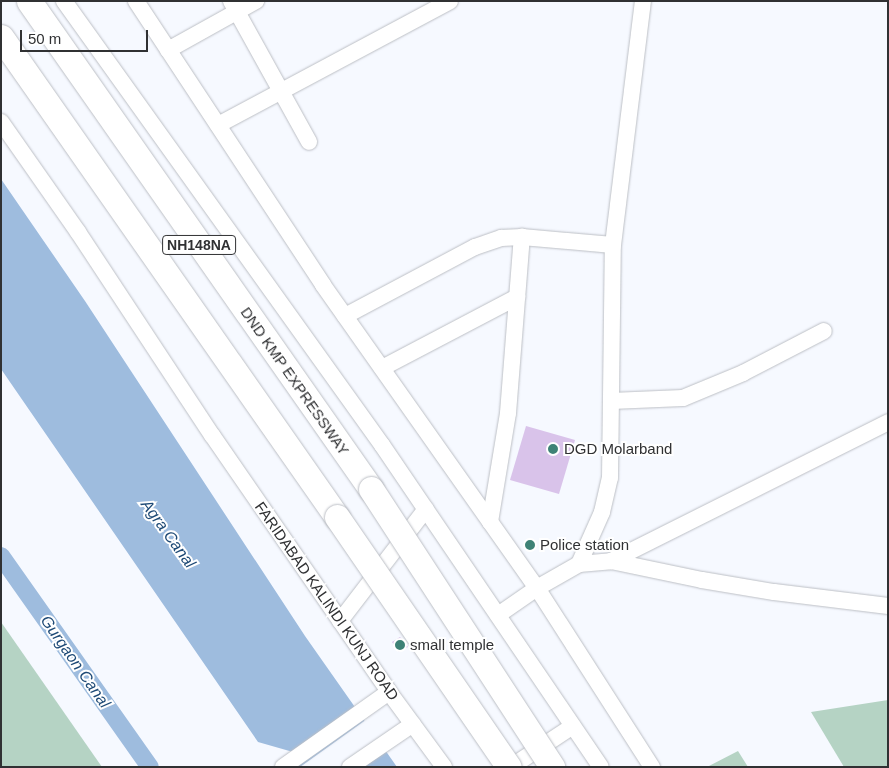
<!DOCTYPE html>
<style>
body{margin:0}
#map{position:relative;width:889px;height:768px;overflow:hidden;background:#f6f9ff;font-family:Arial,sans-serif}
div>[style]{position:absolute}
.green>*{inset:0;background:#b5d3c4}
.water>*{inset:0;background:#9ebcde}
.pier>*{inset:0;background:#f6f9ff}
.canal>*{height:18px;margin:-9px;padding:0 9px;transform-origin:9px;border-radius:9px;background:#9ebcde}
.building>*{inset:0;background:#d9c3ea}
.roads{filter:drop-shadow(0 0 1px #bcbfc5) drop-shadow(0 0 1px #bcbfc5)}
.minor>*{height:16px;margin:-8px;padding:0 8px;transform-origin:8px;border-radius:8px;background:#fff}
.highway>*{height:25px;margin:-12.5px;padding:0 12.5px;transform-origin:12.5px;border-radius:12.5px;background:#fff}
.bridges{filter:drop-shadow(0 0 1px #bcbfc5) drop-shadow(0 0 1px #bcbfc5)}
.highway-bridge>*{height:25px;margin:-12.5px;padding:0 12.5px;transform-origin:12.5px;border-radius:12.5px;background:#fff}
.dots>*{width:14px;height:14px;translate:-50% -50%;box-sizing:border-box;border:2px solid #fff;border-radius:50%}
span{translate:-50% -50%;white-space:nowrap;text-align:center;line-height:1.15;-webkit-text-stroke:4px #fff;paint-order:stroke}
.shield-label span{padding:1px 4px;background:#fff;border:1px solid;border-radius:4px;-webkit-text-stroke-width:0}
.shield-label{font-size:14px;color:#303133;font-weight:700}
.street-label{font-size:15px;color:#303133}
.poi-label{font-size:15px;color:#303133}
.left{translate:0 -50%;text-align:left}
.water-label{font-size:16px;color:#1e4a76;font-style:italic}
.frame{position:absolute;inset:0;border:2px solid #303133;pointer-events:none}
.scale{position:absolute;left:20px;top:30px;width:128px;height:22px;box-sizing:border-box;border:2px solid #303133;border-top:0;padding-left:6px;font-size:15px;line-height:18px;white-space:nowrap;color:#303133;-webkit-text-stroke:4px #fff;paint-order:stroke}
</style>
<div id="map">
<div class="green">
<div style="clip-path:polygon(1px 622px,102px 767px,1px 767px)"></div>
<div style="clip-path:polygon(888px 700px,888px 767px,844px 767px,811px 712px)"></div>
<div style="clip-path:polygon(738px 751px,748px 767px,707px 767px)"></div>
</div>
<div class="water">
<div style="clip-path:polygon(1px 179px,85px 301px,305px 636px,397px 767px,293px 767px,293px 752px,258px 742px,1px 369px)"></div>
</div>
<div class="pier">
<div style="clip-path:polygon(367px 719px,384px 744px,350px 767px,300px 767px)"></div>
</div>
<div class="canal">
<div style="left:1px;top:556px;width:258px;rotate:54.8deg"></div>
</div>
<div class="building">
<div style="clip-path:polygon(526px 426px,575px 440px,559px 494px,510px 480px)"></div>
<div style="clip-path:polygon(400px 637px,408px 647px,399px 652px,392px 642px)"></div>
</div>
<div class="roads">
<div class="minor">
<div style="left:64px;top:1px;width:546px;rotate:54.39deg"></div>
<div style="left:382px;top:445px;width:389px;rotate:55.8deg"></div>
<div style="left:136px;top:1px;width:340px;rotate:56.6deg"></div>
<div style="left:323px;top:285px;width:371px;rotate:54.8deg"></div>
<div style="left:537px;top:588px;width:213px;rotate:57.3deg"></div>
<div style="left:231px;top:1px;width:161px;rotate:61deg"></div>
<div style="left:168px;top:50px;width:101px;rotate:-29.1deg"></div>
<div style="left:1px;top:122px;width:134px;rotate:55deg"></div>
<div style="left:78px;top:232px;width:243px;rotate:56.6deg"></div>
<div style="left:212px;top:435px;width:312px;rotate:55.4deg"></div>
<div style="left:389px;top:692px;width:93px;rotate:53.7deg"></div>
<div style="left:218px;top:125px;width:263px;rotate:-28.1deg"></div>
<div style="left:345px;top:316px;width:147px;rotate:-28deg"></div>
<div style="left:475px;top:247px;width:28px;rotate:-19deg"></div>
<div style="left:501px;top:238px;width:21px;rotate:-3deg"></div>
<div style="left:522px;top:237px;width:91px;rotate:5deg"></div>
<div style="left:382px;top:368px;width:153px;rotate:-27.7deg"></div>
<div style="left:611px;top:401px;width:72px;rotate:-2.4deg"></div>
<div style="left:683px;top:398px;width:65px;rotate:-22.6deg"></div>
<div style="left:743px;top:373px;width:91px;rotate:-27.4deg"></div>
<div style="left:490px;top:522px;width:110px;rotate:-80.6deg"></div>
<div style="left:508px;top:413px;width:177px;rotate:-85.5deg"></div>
<div style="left:611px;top:561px;width:93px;rotate:11.8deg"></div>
<div style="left:702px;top:580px;width:73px;rotate:9.5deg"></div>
<div style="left:774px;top:592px;width:115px;rotate:7deg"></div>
<div style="left:579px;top:564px;width:57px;rotate:-66.1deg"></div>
<div style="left:602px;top:512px;width:35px;rotate:-77deg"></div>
<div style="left:610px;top:478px;width:233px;rotate:-89.3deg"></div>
<div style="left:613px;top:245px;width:246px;rotate:-83deg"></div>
<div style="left:498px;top:615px;width:47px;rotate:-34.7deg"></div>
<div style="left:537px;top:588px;width:48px;rotate:-29.7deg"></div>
<div style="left:579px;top:564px;width:32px;rotate:-5deg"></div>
<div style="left:611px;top:561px;width:310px;rotate:-26.6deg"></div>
<div style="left:340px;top:621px;width:141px;rotate:-52.5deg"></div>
<div style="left:283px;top:767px;width:130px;rotate:-35.3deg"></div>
<div style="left:350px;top:767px;width:76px;rotate:-34.3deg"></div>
<div style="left:511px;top:767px;width:74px;rotate:-33.5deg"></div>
</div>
<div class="highway">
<div style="left:29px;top:1px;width:596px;rotate:54.98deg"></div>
<div style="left:1px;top:37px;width:586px;rotate:55.01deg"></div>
</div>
</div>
<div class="bridges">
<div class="highway-bridge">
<div style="left:371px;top:489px;width:332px;rotate:56.9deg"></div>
<div style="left:337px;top:517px;width:303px;rotate:55.5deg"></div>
</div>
</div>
<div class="dots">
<div style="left:553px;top:449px;background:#3e8276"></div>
<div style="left:530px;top:545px;background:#3e8276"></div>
<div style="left:400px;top:645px;background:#3e8276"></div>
</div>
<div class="shield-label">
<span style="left:199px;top:245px">NH148NA</span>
</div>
<div class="street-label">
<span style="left:295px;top:381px;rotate:55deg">DND KMP EXPRESSWAY</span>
<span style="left:327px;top:601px;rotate:55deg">FARIDABAD KALINDI KUNJ ROAD</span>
</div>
<div class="poi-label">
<span class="left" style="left:564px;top:449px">DGD Molarband</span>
<span class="left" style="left:540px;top:545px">Police station</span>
<span class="left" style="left:410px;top:645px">small temple</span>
</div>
<div class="water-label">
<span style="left:168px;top:534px;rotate:54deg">Agra Canal</span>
<span style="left:75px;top:662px;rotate:55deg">Gurgaon Canal</span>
</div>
<div class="frame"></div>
<div class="scale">50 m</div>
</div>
